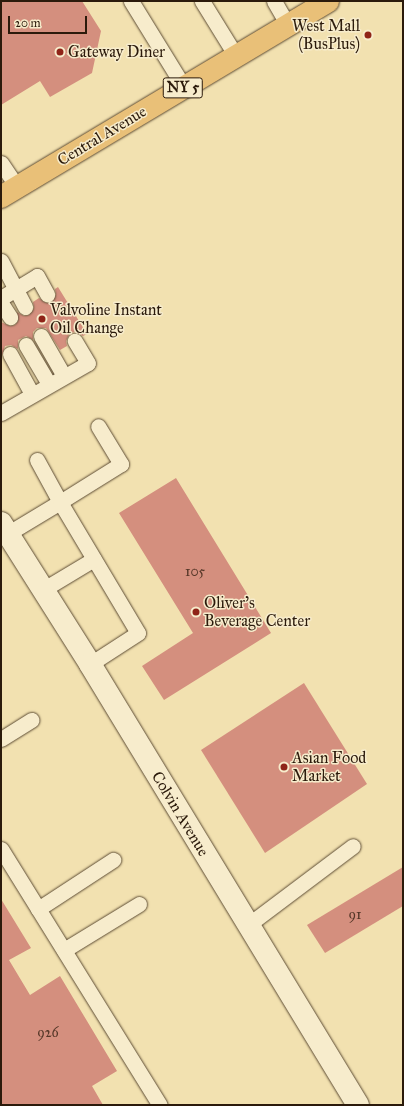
<!DOCTYPE html>
<style>
body{margin:0}
#map{position:relative;width:404px;height:1106px;overflow:hidden;background:#f2e1b0;font-family:"IM FELL Great Primer",serif}
div>[style]{position:absolute}
.building>*{inset:0;background:#d48f7e}
.roads{filter:drop-shadow(0 0 1px #5d4c34) drop-shadow(0 0 1px #5d4c34)}
.lane>*{height:15px;margin:-7.5px;padding:0 7.5px;transform-origin:7.5px;border-radius:7.5px;background:#f7eccc}
.secondary>*{height:22px;margin:-11px;padding:0 11px;transform-origin:11px;border-radius:11px;background:#f7eccc}
.primary>*{height:22px;margin:-11px;padding:0 11px;transform-origin:11px;border-radius:11px;background:#e9c078}
.dots>*{width:11px;height:11px;translate:-50% -50%;box-sizing:border-box;border:2px solid #f7eccc;border-radius:50%}
span{translate:-50% -50%;white-space:nowrap;text-align:center;line-height:1.15;-webkit-text-stroke:3px #f7eccc;paint-order:stroke}
.number-label{font-size:14px;color:#553728}
.number-label span{-webkit-text-stroke-width:0}
.shield-label span{padding:1px 3px;background:#f7eccc;border:1px solid;border-radius:3px;-webkit-text-stroke-width:0}
.shield-label{font-size:15px;color:#2b1a0b;font-weight:700}
.poi-label{font-size:16px;color:#2b1a0b}
.right{translate:-100% -50%;text-align:right}
.left{translate:0 -50%;text-align:left}
.street-label{font-size:16px;color:#2b1a0b}
.frame{position:absolute;inset:0;border:2px solid #2b1a0b;pointer-events:none}
.scale{position:absolute;left:8px;top:16px;width:79px;height:18px;box-sizing:border-box;border:2px solid #2b1a0b;border-top:0;padding-left:5px;font-size:12px;line-height:14px;white-space:nowrap;color:#2b1a0b;-webkit-text-stroke:3px #f7eccc;paint-order:stroke}
</style>
<div id="map">
<div class="building">
<div style="clip-path:polygon(1px 1px,82px 1px,101px 31px,92px 73px,50px 97px,40px 81px,1px 105px)"></div>
<div style="clip-path:polygon(58px 287px,87px 334px,83px 336px,75px 332px,70px 333px,66px 341px,67px 346px,60px 350px,46px 328px,37px 328px,33px 332px,33px 340px,26px 336px,18px 340px,18px 349px,11px 345px,5px 346px,1px 359px,1px 322px,10px 326px,15px 325px,18px 321px,17px 312px,24px 316px,29px 315px,34px 308px,33px 302px,39px 298px,46px 303px,52px 302px,56px 295px,55px 289px)"></div>
<div style="clip-path:polygon(176px 478px,271px 633px,164px 700px,142px 666px,193px 633px,119px 513px)"></div>
<div style="clip-path:polygon(304px 683px,367px 784px,265px 853px,201px 750px)"></div>
<div style="clip-path:polygon(403px 867px,403px 906px,325px 953px,307px 925px)"></div>
<div style="clip-path:polygon(1px 899px,31px 948px,9px 960px,30px 995px,60px 976px,117px 1071px,92px 1086px,103px 1105px,1px 1105px)"></div>
</div>
<div class="roads">
<div class="lane">
<div style="left:131px;top:1px;width:101px;rotate:58.4deg"></div>
<div style="left:202px;top:1px;width:65px;rotate:58.3deg"></div>
<div style="left:274px;top:1px;width:28px;rotate:60deg"></div>
<div style="left:1px;top:163px;width:29px;rotate:56deg"></div>
<div style="left:1px;top:261px;width:52px;rotate:62.4deg"></div>
<div style="left:1px;top:298px;width:42px;rotate:-31.4deg"></div>
<div style="left:37px;top:276px;width:21px;rotate:61deg"></div>
<div style="left:1px;top:303px;width:17px;rotate:57deg"></div>
<div style="left:41px;top:336px;width:46px;rotate:60.1deg"></div>
<div style="left:26px;top:345px;width:45px;rotate:59.5deg"></div>
<div style="left:10px;top:354px;width:46px;rotate:61.2deg"></div>
<div style="left:1px;top:413px;width:100px;rotate:-29.9deg"></div>
<div style="left:88px;top:363px;width:26px;rotate:-121deg"></div>
<div style="left:37px;top:460px;width:48px;rotate:61.3deg"></div>
<div style="left:60px;top:502px;width:72px;rotate:-31.9deg"></div>
<div style="left:121px;top:464px;width:44px;rotate:-121.2deg"></div>
<div style="left:7px;top:534px;width:62px;rotate:-31.1deg"></div>
<div style="left:60px;top:502px;width:152px;rotate:59.2deg"></div>
<div style="left:138px;top:633px;width:57px;rotate:147.1deg"></div>
<div style="left:44px;top:589px;width:58px;rotate:-31deg"></div>
<div style="left:1px;top:739px;width:36px;rotate:-32deg"></div>
<div style="left:1px;top:849px;width:301px;rotate:58.2deg"></div>
<div style="left:38px;top:909px;width:90px;rotate:-33.2deg"></div>
<div style="left:248px;top:925px;width:131px;rotate:-37deg"></div>
<div style="left:64px;top:950px;width:88px;rotate:-31.5deg"></div>
</div>
<div class="secondary">
<div style="left:1px;top:523px;width:167px;rotate:57.7deg"></div>
<div style="left:90px;top:664px;width:516px;rotate:58.71deg"></div>
</div>
<div class="primary">
<div style="left:1px;top:197px;width:381px;rotate:-30.9deg"></div>
</div>
</div>
<div class="dots">
<div style="left:368px;top:35px;background:#8f2418"></div>
<div style="left:60px;top:52px;background:#8f2418"></div>
<div style="left:42px;top:319px;background:#8f2418"></div>
<div style="left:196px;top:612px;background:#8f2418"></div>
<div style="left:284px;top:767px;background:#8f2418"></div>
</div>
<div class="number-label">
<span style="left:195px;top:572px">105</span>
<span style="left:355px;top:915px">91</span>
<span style="left:48px;top:1033px">926</span>
</div>
<div class="shield-label">
<span style="left:183px;top:88px">NY 5</span>
</div>
<div class="poi-label">
<span class="right" style="left:360px;top:35px">West Mall<br>(BusPlus)</span>
<span class="left" style="left:68px;top:52px">Gateway Diner</span>
<span class="left" style="left:50px;top:319px">Valvoline Instant<br>Oil Change</span>
<span class="left" style="left:204px;top:612px">Oliver's<br>Beverage Center</span>
<span class="left" style="left:292px;top:767px">Asian Food<br>Market</span>
</div>
<div class="street-label">
<span style="left:102px;top:136px;rotate:-31deg">Central Avenue</span>
<span style="left:180px;top:814px;rotate:59deg">Colvin Avenue</span>
</div>
<div class="frame"></div>
<div class="scale">20 m</div>
</div>
